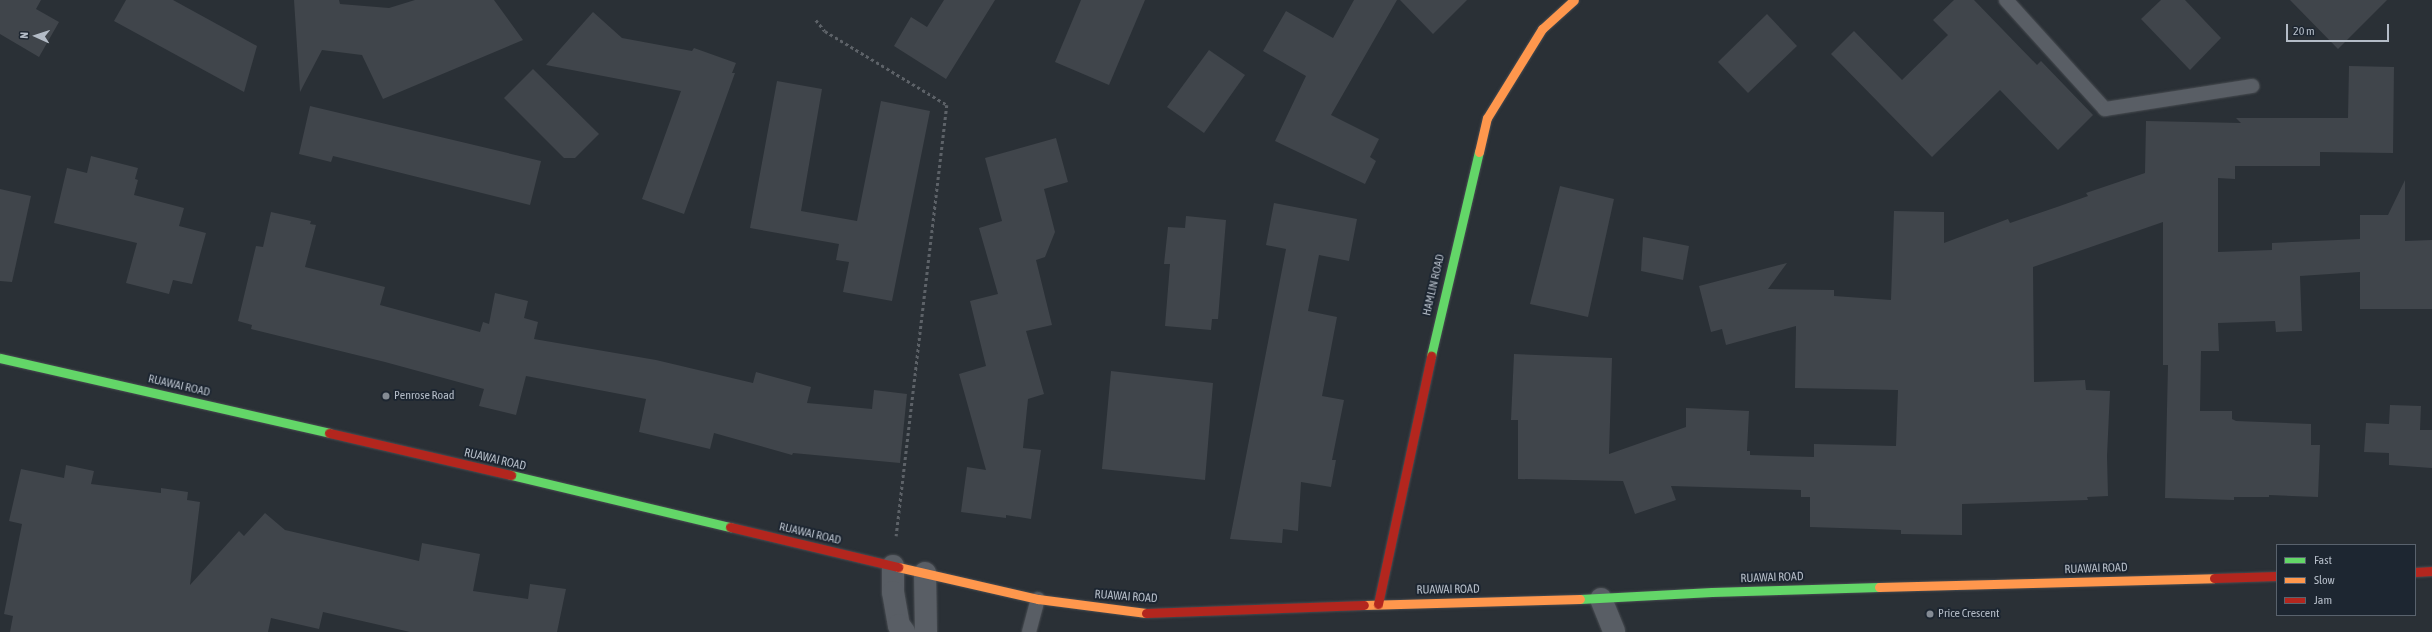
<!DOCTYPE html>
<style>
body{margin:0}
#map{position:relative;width:2432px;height:632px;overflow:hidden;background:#2a3036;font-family:"Asap Condensed",sans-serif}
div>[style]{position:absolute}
.building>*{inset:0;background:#40454b}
.path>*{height:2.5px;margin-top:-1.25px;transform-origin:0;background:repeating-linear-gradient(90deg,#5d6268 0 3px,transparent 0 6px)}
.roads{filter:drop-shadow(0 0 1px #484c51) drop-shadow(0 0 1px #484c51)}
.lane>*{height:14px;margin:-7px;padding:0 7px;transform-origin:7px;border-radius:7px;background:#595e65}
.street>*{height:22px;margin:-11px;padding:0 11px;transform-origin:11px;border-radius:11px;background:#595e65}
.fast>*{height:9px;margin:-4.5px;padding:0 4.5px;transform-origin:4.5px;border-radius:4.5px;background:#63d668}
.slow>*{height:9px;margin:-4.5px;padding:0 4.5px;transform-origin:4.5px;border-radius:4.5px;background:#ff974d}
.jam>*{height:9px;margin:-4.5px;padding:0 4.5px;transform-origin:4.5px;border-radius:4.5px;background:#b3261e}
.dots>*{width:11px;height:11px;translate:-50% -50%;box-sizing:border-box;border:2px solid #1d2631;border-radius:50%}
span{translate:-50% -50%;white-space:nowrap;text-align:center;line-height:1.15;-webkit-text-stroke:4px #1d2631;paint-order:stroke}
.street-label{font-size:12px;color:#b4bcc7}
.poi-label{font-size:12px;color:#b4bcc7}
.left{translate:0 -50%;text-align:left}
.legend{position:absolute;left:2276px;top:544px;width:140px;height:72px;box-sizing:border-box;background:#1d2631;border:1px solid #59626d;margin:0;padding:5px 7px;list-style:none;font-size:12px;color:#b4bcc7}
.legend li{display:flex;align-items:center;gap:8px;height:20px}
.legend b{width:20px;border:1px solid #59626d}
.north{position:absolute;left:16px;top:16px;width:40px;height:40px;-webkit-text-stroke:3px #1d2631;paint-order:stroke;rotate:273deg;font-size:11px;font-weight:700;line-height:16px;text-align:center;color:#b4bcc7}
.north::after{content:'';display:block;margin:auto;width:14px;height:18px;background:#b4bcc7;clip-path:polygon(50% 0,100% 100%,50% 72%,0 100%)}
.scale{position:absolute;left:2286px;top:24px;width:103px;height:18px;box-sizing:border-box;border:2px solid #b4bcc7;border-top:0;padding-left:5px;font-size:12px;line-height:14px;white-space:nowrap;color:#b4bcc7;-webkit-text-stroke:3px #1d2631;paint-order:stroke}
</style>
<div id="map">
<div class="building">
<div style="clip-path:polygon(0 0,41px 0,36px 9px,59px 22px,39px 57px,0 34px)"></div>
<div style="clip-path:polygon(126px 0,173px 0,257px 46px,244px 92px,114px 21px)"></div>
<div style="clip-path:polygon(294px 0,339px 0,340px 4px,389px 8px,415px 0,494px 0,523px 40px,383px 99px,362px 55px,322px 50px,300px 92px)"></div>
<div style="clip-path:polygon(944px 0,995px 0,946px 79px,894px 46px,911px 17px,927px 27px)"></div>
<div style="clip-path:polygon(1081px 0,1145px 0,1109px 85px,1055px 62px)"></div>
<div style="clip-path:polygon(1354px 0,1397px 0,1331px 115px,1379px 139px,1370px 157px,1376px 161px,1365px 184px,1275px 141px,1306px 76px,1263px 51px,1286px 11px,1333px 38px)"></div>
<div style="clip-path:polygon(1400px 0,1467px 0,1433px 34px)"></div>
<div style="clip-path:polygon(1954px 0,1974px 0,2037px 65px,2041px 61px,2093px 115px,2058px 150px,2000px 90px,1932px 157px,1831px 54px,1854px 31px,1902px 80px,1948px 35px,1933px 20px)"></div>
<div style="clip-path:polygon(2161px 0,2185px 0,2221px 38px,2190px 70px,2141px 19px)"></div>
<div style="clip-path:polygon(2290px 0,2387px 0,2338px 49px)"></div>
<div style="clip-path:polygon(593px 12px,622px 38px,692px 51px,694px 48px,736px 63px,732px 73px,735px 73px,684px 214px,642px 199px,681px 91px,546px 65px)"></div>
<div style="clip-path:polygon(1767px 14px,1797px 46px,1748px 93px,1718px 62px)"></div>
<div style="clip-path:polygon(1209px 50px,1245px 75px,1204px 133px,1167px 107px)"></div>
<div style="clip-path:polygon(2349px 66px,2394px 67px,2393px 153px,2320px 152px,2320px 166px,2235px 166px,2235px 179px,2218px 178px,2218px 252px,2272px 250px,2272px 243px,2360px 239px,2360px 215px,2388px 215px,2405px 180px,2405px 241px,2432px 240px,2432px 309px,2360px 309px,2360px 272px,2300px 276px,2302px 331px,2276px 332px,2275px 321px,2218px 323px,2219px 351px,2201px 351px,2200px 411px,2232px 411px,2232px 419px,2236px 421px,2311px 424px,2311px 445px,2320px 445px,2318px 497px,2269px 495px,2269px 497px,2234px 497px,2234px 500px,2165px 498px,2168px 365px,2163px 365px,2163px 222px,2033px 267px,2034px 382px,2085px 380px,2086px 390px,2110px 391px,2107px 456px,2108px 496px,2087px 497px,2088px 500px,1962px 504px,1962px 535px,1901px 534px,1901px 530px,1810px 527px,1810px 497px,1801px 497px,1801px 490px,1671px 486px,1676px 500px,1635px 514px,1623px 481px,1518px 479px,1518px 420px,1511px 420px,1514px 354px,1612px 358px,1609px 454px,1686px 427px,1686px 408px,1749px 411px,1747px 451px,1750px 451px,1750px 455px,1814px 457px,1814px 444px,1896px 446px,1898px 390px,1795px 388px,1796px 326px,1726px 345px,1722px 329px,1711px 332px,1699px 286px,1787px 263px,1768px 289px,1834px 290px,1834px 296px,1891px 300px,1894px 211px,1944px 212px,1944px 243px,2008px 219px,2010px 223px,2057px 207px,2088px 196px,2086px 193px,2145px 173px,2146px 121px,2241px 123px,2236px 118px,2348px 118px)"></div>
<div style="clip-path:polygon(533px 69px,599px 134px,575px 158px,564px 158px,504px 98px)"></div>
<div style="clip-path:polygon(777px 81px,822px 89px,801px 211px,857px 221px,881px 101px,930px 111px,892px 301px,843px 292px,849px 262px,836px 260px,839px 244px,750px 228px)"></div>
<div style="clip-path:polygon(310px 106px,541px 161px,530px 205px,333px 156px,331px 162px,299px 154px)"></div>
<div style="clip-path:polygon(1056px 138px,1068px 182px,1044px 189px,1055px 232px,1045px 257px,1036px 260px,1052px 325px,1026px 331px,1044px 394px,1028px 399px,1023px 448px,1041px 450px,1031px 519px,1006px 515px,1006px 518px,961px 512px,967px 467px,986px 470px,959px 374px,986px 366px,970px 301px,998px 294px,979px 228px,1002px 221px,985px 158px)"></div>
<div style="clip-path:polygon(91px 156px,138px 168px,135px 179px,138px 180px,134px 195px,184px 208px,179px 226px,206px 233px,192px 284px,173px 280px,169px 294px,126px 283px,137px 243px,54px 223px,67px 168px,87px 173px)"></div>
<div style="clip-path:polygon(1560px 186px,1614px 199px,1588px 317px,1530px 304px)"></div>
<div style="clip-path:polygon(0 189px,31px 196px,12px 282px,0 281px)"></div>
<div style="clip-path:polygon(1274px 203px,1357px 219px,1349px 261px,1319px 255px,1308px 311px,1337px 317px,1322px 396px,1344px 400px,1332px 460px,1336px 460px,1331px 487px,1301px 482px,1298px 531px,1283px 529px,1282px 543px,1230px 539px,1286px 249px,1266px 245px)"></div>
<div style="clip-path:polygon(271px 212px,311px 221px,310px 224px,316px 225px,305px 267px,385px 287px,380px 305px,480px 332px,483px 322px,489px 324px,495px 293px,528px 301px,524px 318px,538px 322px,534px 339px,656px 360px,753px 383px,756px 372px,811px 387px,807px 403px,872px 409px,874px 390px,907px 394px,900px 463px,793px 453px,792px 455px,714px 433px,710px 449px,639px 432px,646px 399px,526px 376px,516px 415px,479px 406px,484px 389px,385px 362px,251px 329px,252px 325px,238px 321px,256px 246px,263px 247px)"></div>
<div style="clip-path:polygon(1186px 216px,1226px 220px,1218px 319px,1212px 319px,1211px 330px,1165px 326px,1170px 264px,1164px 264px,1168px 227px,1185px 228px)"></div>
<div style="clip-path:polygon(1643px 237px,1689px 246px,1683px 280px,1641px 271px)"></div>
<div style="clip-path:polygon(1111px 371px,1213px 383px,1205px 480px,1102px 469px)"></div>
<div style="clip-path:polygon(2390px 405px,2421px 406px,2420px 430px,2432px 430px,2432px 468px,2389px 465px,2389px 453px,2364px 452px,2366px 423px,2389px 424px)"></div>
<div style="clip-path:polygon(66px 465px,94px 471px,91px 484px,161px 493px,161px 488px,188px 492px,187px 500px,200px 502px,190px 585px,239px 531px,244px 536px,265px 513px,285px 530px,419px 561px,422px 543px,480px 554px,473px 591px,528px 599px,530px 584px,566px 589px,557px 632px,410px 632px,323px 612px,319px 629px,271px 618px,268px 632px,10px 632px,13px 616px,4px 614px,22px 524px,9px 521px,21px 469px,64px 478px)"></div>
</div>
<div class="path">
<div style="left:816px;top:20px;width:14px;rotate:51deg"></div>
<div style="left:825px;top:31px;width:143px;rotate:31.2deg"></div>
<div style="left:947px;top:105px;width:434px;rotate:96.7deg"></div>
</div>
<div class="roads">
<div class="lane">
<div style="left:2006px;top:0;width:147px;rotate:47.8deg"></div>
<div style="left:2105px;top:109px;width:149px;rotate:-8.9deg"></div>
<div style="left:1029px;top:632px;width:34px;rotate:-75deg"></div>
</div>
<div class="street">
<div style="left:893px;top:566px;width:26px;rotate:90deg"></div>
<div style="left:893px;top:592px;width:34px;rotate:80deg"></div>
<div style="left:899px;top:625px;width:9px;rotate:54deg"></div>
<div style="left:925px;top:573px;width:59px;rotate:89deg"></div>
<div style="left:1601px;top:599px;width:35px;rotate:68deg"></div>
</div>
<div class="fast">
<div style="left:1431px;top:356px;width:210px;rotate:-76.8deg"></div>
<div style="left:0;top:358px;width:337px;rotate:12.8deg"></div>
<div style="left:511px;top:475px;width:225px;rotate:13.4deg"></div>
<div style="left:1580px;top:599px;width:132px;rotate:-3deg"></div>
<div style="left:1712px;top:592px;width:167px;rotate:-1.7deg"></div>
</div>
<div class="slow">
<div style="left:1479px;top:152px;width:35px;rotate:-77deg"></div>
<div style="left:1487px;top:118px;width:105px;rotate:-58.3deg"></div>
<div style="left:1542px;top:29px;width:43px;rotate:-42.2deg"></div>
<div style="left:898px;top:567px;width:144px;rotate:12.9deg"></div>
<div style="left:1038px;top:599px;width:109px;rotate:7.4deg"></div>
<div style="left:1879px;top:587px;width:335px;rotate:-1.5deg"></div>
<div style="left:1364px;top:605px;width:216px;rotate:-1.6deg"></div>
</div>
<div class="jam">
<div style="left:329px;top:433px;width:187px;rotate:13deg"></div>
<div style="left:730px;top:527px;width:173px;rotate:13.4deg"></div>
<div style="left:2415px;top:572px;width:17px;rotate:-3deg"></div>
<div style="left:2214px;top:578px;width:63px;rotate:-1.8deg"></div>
<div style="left:1378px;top:604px;width:254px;rotate:-77.9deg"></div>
<div style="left:1146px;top:613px;width:218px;rotate:-2.1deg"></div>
</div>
</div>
<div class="dots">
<div style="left:386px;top:396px;background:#848b94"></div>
<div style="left:1930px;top:614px;background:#848b94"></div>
</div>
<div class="street-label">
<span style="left:1434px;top:285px;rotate:-77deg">HAMLIN ROAD</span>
<span style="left:179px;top:386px;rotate:13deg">RUAWAI ROAD</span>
<span style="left:495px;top:460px;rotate:13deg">RUAWAI ROAD</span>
<span style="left:810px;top:534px;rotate:13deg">RUAWAI ROAD</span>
<span style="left:2096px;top:569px;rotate:-2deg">RUAWAI ROAD</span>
<span style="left:1772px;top:578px;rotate:-2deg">RUAWAI ROAD</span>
<span style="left:1448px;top:590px;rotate:-1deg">RUAWAI ROAD</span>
<span style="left:1126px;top:597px;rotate:4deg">RUAWAI ROAD</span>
</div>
<div class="poi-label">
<span class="left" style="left:394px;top:396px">Penrose Road</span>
<span class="left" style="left:1938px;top:614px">Price Crescent</span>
</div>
<ul class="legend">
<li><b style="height:5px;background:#63d668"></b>Fast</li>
<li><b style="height:5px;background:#ff974d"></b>Slow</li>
<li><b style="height:5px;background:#b3261e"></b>Jam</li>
</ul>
<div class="north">N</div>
<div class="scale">20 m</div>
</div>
